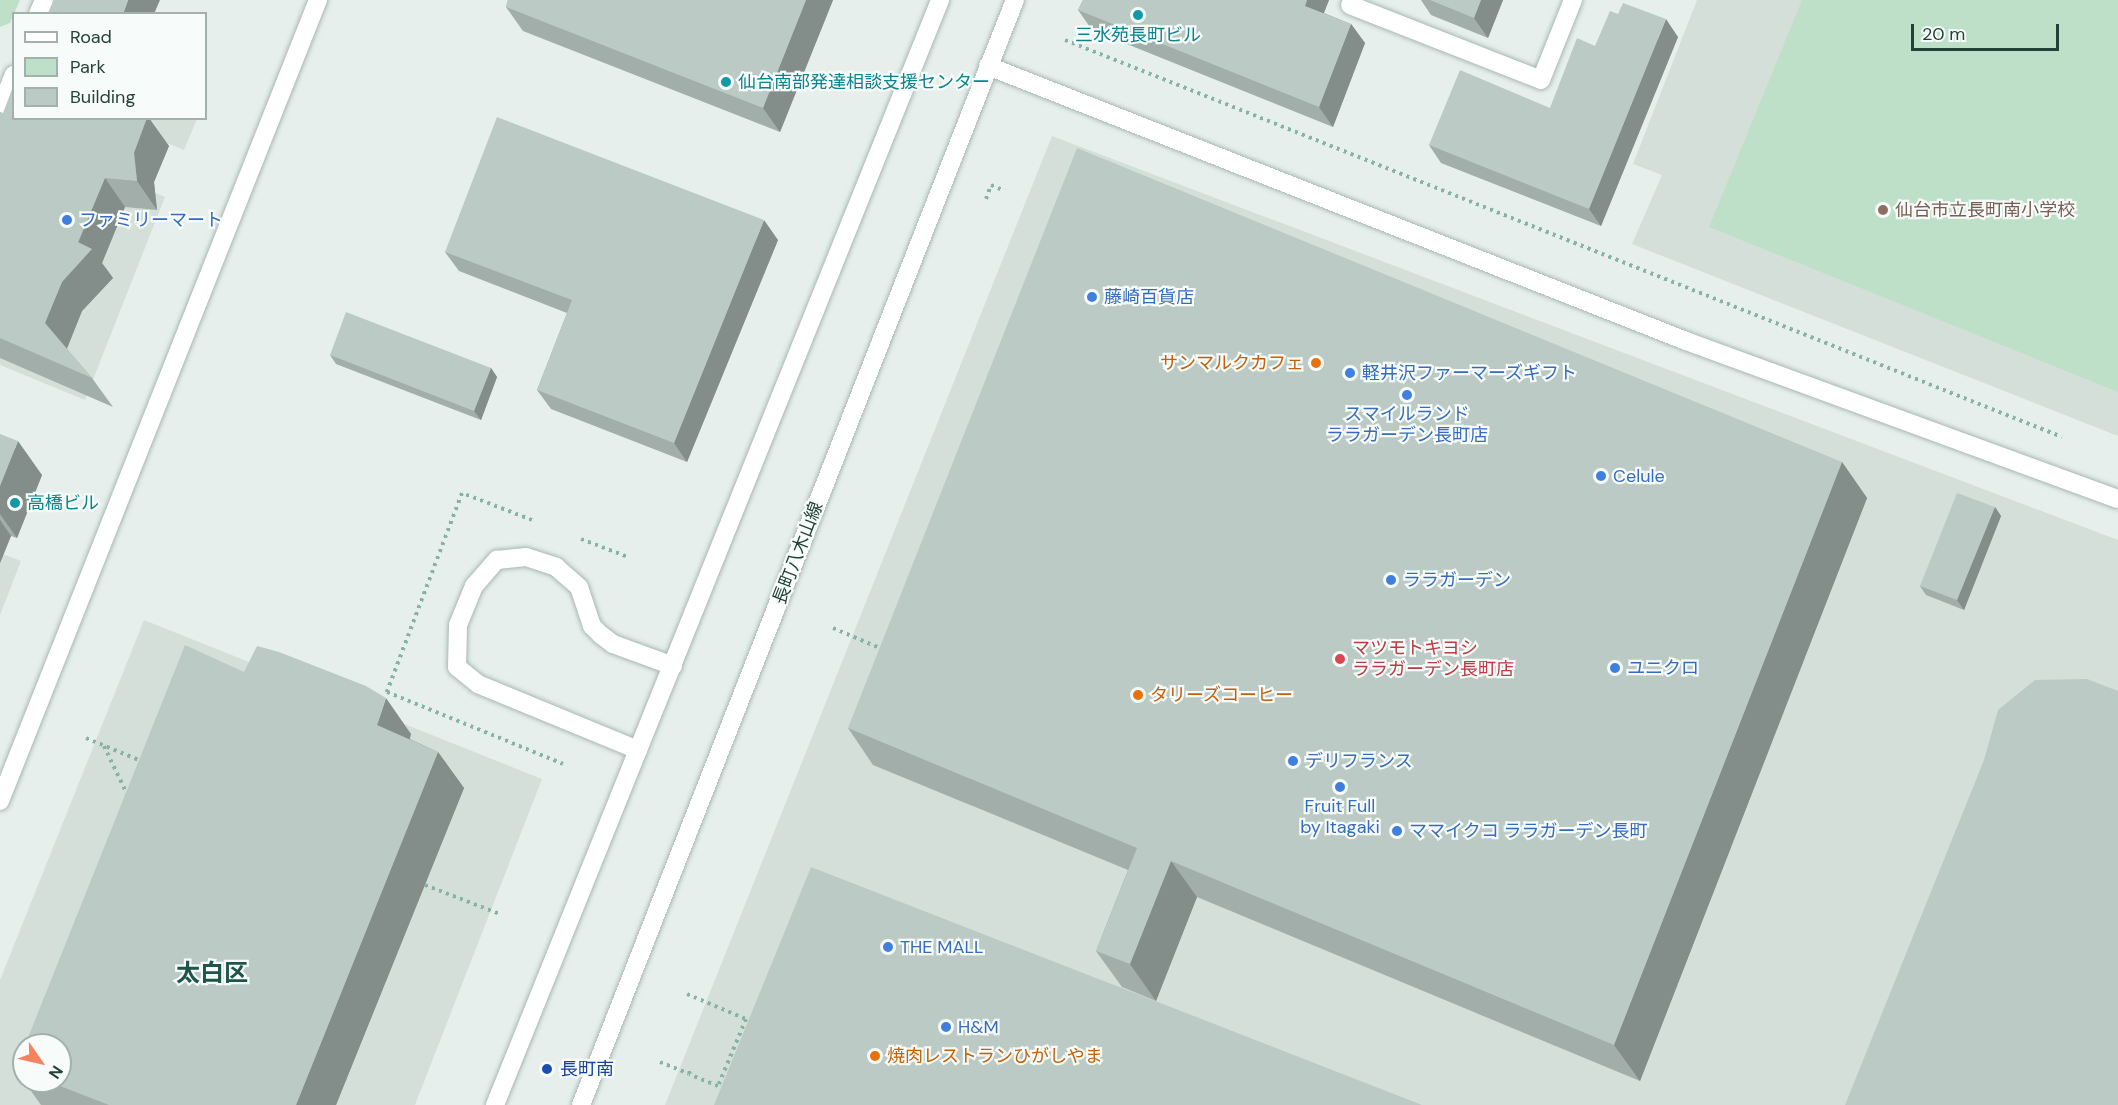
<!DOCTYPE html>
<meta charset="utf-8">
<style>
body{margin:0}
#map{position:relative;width:2118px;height:1105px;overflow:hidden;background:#e6efeb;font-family:"DM Sans","Noto Sans JP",sans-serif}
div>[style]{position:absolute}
.built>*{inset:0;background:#d4dfda}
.green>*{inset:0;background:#bfe0c8}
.path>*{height:4px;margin-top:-2px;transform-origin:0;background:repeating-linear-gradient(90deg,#86b3a5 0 3px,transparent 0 7.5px)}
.roads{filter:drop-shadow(0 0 2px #a8b8b2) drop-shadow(0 0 2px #a8b8b2)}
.lane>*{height:18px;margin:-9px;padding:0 9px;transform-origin:9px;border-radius:9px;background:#fff}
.street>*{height:18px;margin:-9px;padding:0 9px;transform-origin:9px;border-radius:9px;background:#fff}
.secondary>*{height:18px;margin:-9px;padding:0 9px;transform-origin:9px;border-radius:9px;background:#fff}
.wall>*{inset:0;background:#a1aea9}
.shaded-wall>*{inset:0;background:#838d89}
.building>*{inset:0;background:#bbcac4}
.dots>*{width:16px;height:16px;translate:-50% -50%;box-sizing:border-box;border:3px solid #f7fbf9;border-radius:50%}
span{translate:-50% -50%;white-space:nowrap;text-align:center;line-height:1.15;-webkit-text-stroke:4.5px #f7fbf9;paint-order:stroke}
.culture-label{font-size:18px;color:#0d838f}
.left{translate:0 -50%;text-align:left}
.education-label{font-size:18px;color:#785e54}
.shop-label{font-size:18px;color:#366cbe}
.food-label{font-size:18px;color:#c56008}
.right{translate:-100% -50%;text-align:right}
.street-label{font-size:18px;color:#24423a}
.health-label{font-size:18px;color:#be3a42}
.transit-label{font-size:18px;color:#164399}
.district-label{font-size:24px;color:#1f5548;font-weight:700}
.legend{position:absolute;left:12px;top:12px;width:195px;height:108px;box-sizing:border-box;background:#f7fbf9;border:2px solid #a3b1ad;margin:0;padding:8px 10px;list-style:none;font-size:18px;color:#24423a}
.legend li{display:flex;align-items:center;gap:12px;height:30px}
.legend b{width:30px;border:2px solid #a3b1ad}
.north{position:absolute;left:12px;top:1033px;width:60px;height:60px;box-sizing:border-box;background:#f7fbf9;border:2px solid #a3b1ad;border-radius:50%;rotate:124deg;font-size:16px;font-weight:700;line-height:24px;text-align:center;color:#24423a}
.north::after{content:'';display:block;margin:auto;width:21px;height:27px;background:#f4845f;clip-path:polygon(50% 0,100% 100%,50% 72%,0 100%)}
.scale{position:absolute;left:1911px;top:24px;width:148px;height:27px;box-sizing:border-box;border:3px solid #24423a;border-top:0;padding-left:8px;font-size:18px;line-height:21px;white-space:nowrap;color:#24423a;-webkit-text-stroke:4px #f7fbf9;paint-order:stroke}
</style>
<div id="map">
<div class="built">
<div style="clip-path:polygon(1697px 0,2118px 0,2118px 436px,1632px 244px,1662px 175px,1633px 164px)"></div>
<div style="clip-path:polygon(110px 119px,197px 119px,184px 150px)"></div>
<div style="clip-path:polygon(16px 135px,165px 197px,85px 400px,0 365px,0 174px)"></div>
<div style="clip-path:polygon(1052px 136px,2118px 540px,2118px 1105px,665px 1105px)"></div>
<div style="clip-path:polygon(0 553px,21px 561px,0 615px)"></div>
<div style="clip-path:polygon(evenodd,144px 620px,542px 779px,415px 1105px,0 1105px,0 980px,144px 620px,24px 1045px,60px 1045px,60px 1081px,24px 1081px,24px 1045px)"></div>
</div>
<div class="green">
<div style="clip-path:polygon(0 0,20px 0,10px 23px,0 27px)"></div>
<div style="clip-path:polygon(1802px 0,2118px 0,2118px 392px,1709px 227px)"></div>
</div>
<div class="path">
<div style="left:1065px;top:40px;width:1073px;rotate:21.71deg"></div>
<div style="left:986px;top:199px;width:15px;rotate:-70deg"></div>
<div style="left:991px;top:185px;width:15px;rotate:23deg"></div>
<div style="left:532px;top:520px;width:75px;rotate:-158.9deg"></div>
<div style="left:462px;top:493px;width:213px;rotate:110.7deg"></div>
<div style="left:387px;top:692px;width:190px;rotate:22.2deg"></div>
<div style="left:581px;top:539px;width:50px;rotate:21deg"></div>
<div style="left:833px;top:628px;width:53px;rotate:23.2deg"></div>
<div style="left:86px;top:738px;width:60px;rotate:22.7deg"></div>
<div style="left:104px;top:746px;width:55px;rotate:64.4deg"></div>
<div style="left:425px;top:885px;width:80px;rotate:21.1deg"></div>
<div style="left:687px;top:994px;width:64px;rotate:23deg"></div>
<div style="left:746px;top:1019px;width:73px;rotate:112.7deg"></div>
<div style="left:718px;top:1086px;width:31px;rotate:-158deg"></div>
<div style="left:660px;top:1062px;width:31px;rotate:22deg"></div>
<div style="left:689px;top:1074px;width:6px;rotate:-72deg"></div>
</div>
<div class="roads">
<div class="lane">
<div style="left:638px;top:750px;width:173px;rotate:-157.6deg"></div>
<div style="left:478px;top:684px;width:27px;rotate:-141deg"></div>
<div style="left:457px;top:667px;width:42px;rotate:-88.6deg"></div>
<div style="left:458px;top:625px;width:42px;rotate:-67.7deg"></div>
<div style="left:474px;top:586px;width:35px;rotate:-49deg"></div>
<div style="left:497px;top:560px;width:29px;rotate:-6deg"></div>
<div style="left:526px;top:557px;width:32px;rotate:18deg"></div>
<div style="left:556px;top:567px;width:30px;rotate:41deg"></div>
<div style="left:579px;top:587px;width:41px;rotate:71.6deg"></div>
<div style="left:592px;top:626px;width:13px;rotate:45deg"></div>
<div style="left:601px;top:635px;width:15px;rotate:37deg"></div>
<div style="left:613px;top:644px;width:64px;rotate:20.1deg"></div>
</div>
<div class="street">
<div style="left:1350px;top:5px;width:205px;rotate:21.4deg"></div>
<div style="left:1541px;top:80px;width:86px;rotate:-68.2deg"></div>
<div style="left:38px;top:14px;width:15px;rotate:-67deg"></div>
<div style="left:988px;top:66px;width:750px;rotate:21.5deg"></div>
<div style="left:1686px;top:341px;width:460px;rotate:20.1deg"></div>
<div style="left:0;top:109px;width:37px;rotate:-68deg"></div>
</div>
<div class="secondary">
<div style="left:0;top:801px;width:862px;rotate:-68.35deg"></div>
<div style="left:495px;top:1105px;width:1191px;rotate:-68.06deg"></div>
<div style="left:581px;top:1105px;width:1187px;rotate:-68.56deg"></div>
</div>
</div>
<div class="wall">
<div style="clip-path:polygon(508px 0,833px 0,780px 132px,523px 31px,506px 7px)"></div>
<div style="clip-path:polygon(1083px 0,1329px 0,1324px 13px,1351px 24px,1365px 43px,1333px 127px,1092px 30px,1078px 10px)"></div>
<div style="clip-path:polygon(1421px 0,1503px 0,1488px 38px,1431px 15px)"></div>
<div style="clip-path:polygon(1678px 37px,1601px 226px,1441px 163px,1429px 145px,1550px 108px,1595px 46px)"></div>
<div style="clip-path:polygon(0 112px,14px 118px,151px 118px,151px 121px,169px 146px,154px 182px,157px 210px,125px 207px,102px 263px,113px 278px,82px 311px,67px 349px,92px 378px,113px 407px,0 358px)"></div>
<div style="clip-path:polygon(778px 240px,687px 462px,551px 409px,537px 390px,567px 313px,459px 271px,445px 252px)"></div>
<div style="clip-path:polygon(330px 355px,491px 368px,497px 377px,481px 420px,336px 364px)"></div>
<div style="clip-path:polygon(0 434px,42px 475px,17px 538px,11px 536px,0 563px)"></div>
<div style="clip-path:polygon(1842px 462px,1867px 498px,1640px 1081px,1197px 897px,1156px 1001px,1122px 987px,1096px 951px,1128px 870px,873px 765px,848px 728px)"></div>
<div style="clip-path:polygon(1995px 507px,2001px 516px,1964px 610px,1926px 595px,1920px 586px)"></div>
<div style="clip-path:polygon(244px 672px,411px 734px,410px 739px,438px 752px,464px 788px,336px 1105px,41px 1105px,24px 1081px,60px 1081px)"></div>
<div style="clip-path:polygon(24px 1048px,24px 1080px,16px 1069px)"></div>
</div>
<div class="shaded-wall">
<div style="clip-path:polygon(128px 0,160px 0,154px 14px,123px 14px)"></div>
<div style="clip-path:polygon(806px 0,833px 0,780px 132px,763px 108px)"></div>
<div style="clip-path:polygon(1307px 0,1329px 0,1319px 25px,1305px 6px)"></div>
<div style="clip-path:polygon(1481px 0,1503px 0,1488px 38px,1474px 18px)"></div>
<div style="clip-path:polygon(1666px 19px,1678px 37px,1601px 226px,1589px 209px)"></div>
<div style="clip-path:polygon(1351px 24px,1365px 43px,1333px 127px,1319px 107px)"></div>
<div style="clip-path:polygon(132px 118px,151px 118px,151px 121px,169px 146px,154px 182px,157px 210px,137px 181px,134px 153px)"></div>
<div style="clip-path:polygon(105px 178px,125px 207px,102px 263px,113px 278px,82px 311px,65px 353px,45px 323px)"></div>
<div style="clip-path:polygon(764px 220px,778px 240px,687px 462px,674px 443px)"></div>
<div style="clip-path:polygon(491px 368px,497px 377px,481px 420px,474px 411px)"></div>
<div style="clip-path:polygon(18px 441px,42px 475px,17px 538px,0 514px,0 486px)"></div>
<div style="clip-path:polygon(1842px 462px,1867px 498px,1640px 1081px,1614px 1045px)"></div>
<div style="clip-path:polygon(1995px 507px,2001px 516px,1964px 610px,1957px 600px)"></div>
<div style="clip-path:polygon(0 520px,11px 536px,0 563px)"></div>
<div style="clip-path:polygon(386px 698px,411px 734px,403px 762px,377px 725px)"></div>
<div style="clip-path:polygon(438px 752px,464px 788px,336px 1105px,296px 1105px)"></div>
<div style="clip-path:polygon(1171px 861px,1197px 897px,1156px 1001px,1130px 964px)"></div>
</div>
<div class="building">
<div style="clip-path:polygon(54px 0,128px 0,123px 14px,45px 14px,45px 12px,48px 13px)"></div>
<div style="clip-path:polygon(508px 0,806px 0,763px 108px,506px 7px)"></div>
<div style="clip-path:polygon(1083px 0,1307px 0,1305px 6px,1351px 24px,1319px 107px,1078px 10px)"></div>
<div style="clip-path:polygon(1430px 0,1481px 0,1474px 18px)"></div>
<div style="clip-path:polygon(1623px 3px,1666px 19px,1589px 209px,1429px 145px,1460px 70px,1550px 108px,1577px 38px,1595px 46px,1610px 11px,1618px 14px)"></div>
<div style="clip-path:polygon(14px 84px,14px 118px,147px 118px,134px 153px,137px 181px,105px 178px,78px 242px,92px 249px,62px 282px,45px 323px,92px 378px,0 338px,0 112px,3px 113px)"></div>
<div style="clip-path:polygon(497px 117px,764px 220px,674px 443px,537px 390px,572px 300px,445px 252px)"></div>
<div style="clip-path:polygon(1077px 148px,1842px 462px,1614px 1045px,1171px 861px,1130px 964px,1096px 951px,1137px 848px,848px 728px)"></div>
<div style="clip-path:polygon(346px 312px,491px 368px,474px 411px,330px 355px)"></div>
<div style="clip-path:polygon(0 434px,18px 441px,0 486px)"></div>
<div style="clip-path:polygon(1957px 493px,1995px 507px,1957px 600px,1920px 586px)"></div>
<div style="clip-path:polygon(185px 645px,244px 672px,257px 646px,279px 652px,366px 686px,386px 698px,377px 725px,438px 752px,296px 1105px,109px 1105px,47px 1081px,60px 1081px,60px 1045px,25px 1045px)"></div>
<div style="clip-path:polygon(2087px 679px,2118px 691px,2118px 1105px,1845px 1105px,1984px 760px,1998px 710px,2035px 680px)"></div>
<div style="clip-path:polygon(811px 867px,1422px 1105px,714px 1105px)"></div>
<div style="clip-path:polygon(24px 1048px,24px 1072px,16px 1069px)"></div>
</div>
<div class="dots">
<div style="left:1138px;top:15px;background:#0f9aa8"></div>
<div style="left:726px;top:82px;background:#0f9aa8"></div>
<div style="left:1883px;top:210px;background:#8d6e63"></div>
<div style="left:67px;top:220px;background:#3f7fe0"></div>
<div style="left:1092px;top:297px;background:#3f7fe0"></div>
<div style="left:1316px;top:363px;background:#e8710a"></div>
<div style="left:1350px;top:373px;background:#3f7fe0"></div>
<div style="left:1407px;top:395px;background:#3f7fe0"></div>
<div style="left:1601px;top:476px;background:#3f7fe0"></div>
<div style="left:15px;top:503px;background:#0f9aa8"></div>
<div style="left:1391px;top:580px;background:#3f7fe0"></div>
<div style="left:1340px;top:659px;background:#e0444e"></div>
<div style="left:1615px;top:668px;background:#3f7fe0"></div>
<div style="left:1138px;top:695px;background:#e8710a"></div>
<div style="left:1293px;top:761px;background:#3f7fe0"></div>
<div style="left:1340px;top:787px;background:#3f7fe0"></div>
<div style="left:1397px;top:831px;background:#3f7fe0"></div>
<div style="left:888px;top:947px;background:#3f7fe0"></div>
<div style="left:946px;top:1027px;background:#3f7fe0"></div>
<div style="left:875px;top:1056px;background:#e8710a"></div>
<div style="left:547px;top:1069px;background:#1a4fb4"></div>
</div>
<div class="culture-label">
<span style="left:1138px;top:35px">三水苑長町ビル</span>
<span class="left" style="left:738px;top:82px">仙台南部発達相談支援センター</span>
<span class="left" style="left:27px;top:503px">高橋ビル</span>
</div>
<div class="education-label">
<span class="left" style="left:1895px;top:210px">仙台市立長町南小学校</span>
</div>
<div class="shop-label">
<span class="left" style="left:79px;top:220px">ファミリーマート</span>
<span class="left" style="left:1104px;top:297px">藤崎百貨店</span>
<span class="left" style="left:1362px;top:373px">軽井沢ファーマーズギフト</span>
<span style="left:1407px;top:425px">スマイルランド<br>ララガーデン長町店</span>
<span class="left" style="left:1613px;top:476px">Celule</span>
<span class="left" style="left:1403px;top:580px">ララガーデン</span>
<span class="left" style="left:1627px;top:668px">ユニクロ</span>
<span class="left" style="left:1305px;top:761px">デリフランス</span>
<span style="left:1340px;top:817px">Fruit Full<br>by Itagaki</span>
<span class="left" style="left:1409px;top:831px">ママイクコ ララガーデン長町</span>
<span class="left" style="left:900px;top:947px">THE MALL</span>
<span class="left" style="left:958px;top:1027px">H&amp;M</span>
</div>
<div class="food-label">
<span class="right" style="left:1304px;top:363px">サンマルクカフェ</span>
<span class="left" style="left:1150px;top:695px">タリーズコーヒー</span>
<span class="left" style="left:887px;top:1056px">焼肉レストランひがしやま</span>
</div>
<div class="street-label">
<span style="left:798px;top:553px;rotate:-69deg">長町八木山線</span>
</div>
<div class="health-label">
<span class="left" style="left:1352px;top:659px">マツモトキヨシ<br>ララガーデン長町店</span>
</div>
<div class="transit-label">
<span class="left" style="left:560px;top:1069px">長町南</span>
</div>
<div class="district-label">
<span style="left:212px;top:973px">太白区</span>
</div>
<ul class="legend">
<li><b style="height:8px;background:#fff"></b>Road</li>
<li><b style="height:16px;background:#bfe0c8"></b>Park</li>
<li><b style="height:16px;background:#bbcac4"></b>Building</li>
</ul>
<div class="north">N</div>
<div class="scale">20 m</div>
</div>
